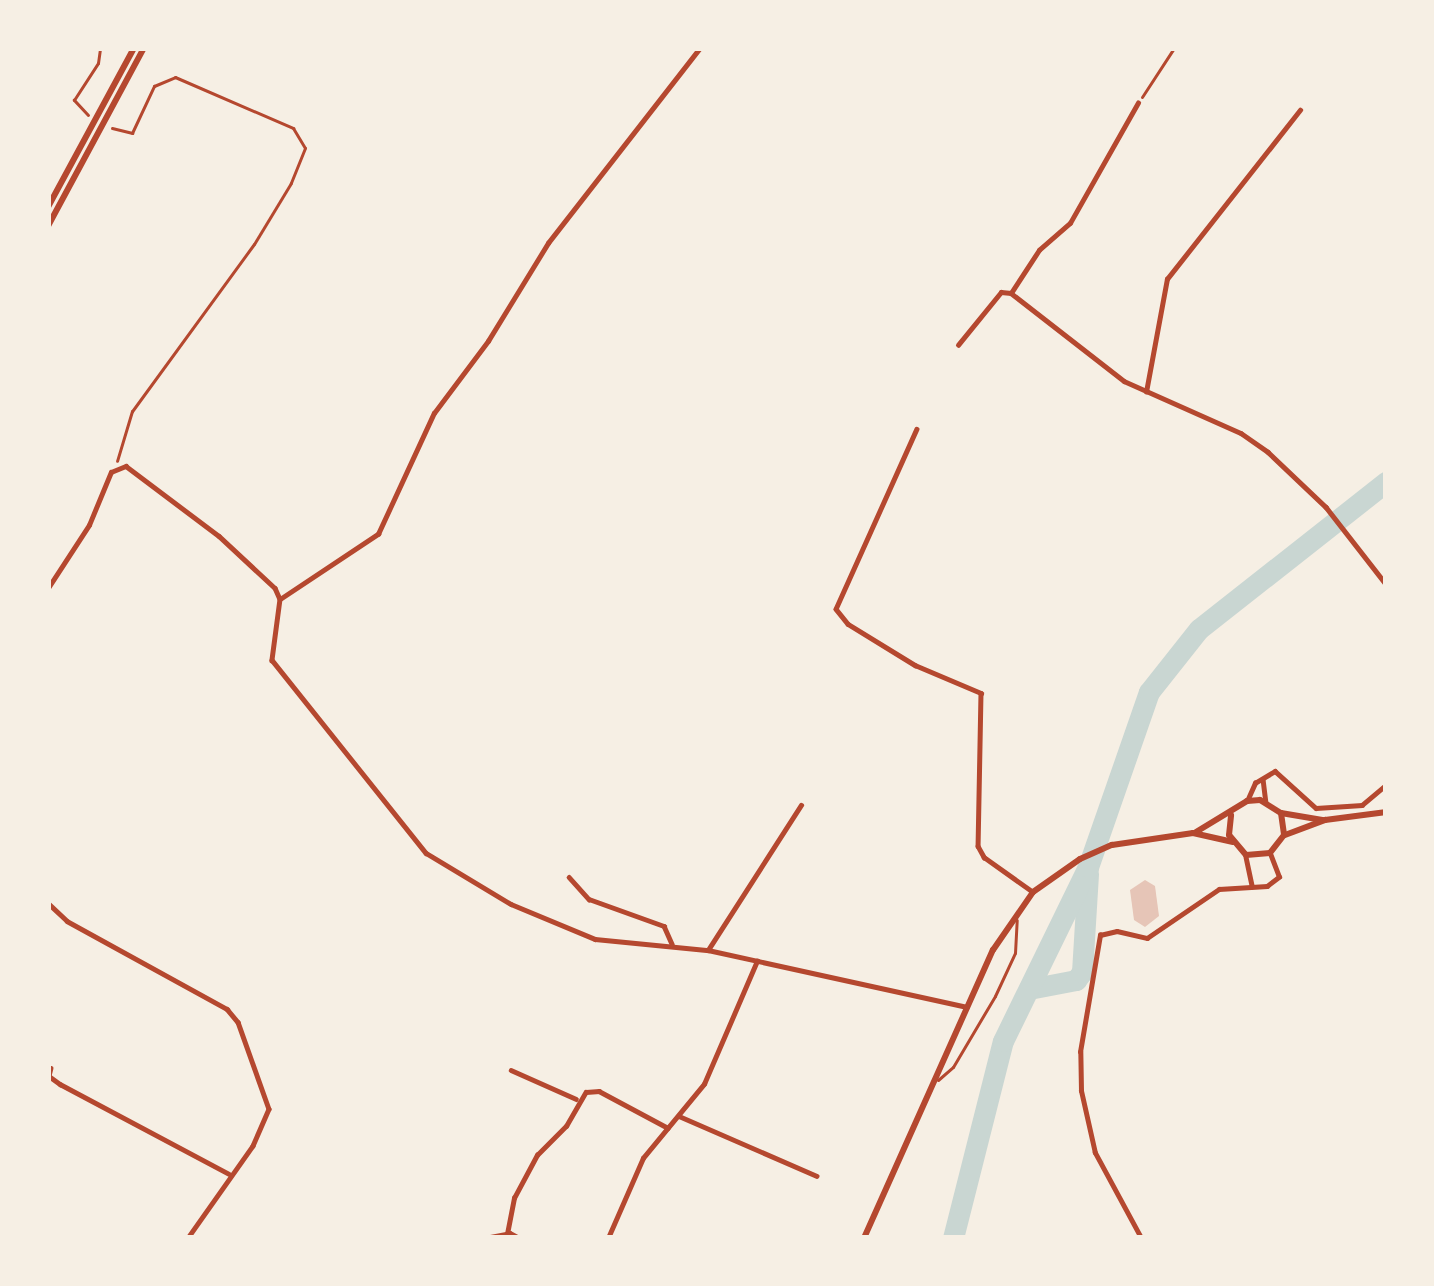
<!DOCTYPE html>
<style>
body{margin:0}
#map{position:relative;width:1434px;height:1286px;overflow:hidden;background:#f6efe4;font-family:Commissioner,sans-serif}
div>[style]{position:absolute}
.river>*{height:21px;margin:-10.5px;padding:0 10.5px;transform-origin:10.5px;border-radius:10.5px;background:#c9d6d2}
.building>*{inset:0;background:#e6c5b7}
.path>*{height:3px;margin:-1.5px;padding:0 1.5px;transform-origin:1.5px;border-radius:1.5px;background:#b5482f}
.service>*{height:3px;margin:-1.5px;padding:0 1.5px;transform-origin:1.5px;border-radius:1.5px;background:#b5482f}
.minor>*{height:4.5px;margin:-2.25px;padding:0 2.25px;transform-origin:2.25px;border-radius:2.25px;background:#b5482f}
.secondary>*{height:6px;margin:-3px;padding:0 3px;transform-origin:3px;border-radius:3px;background:#b5482f}
span{translate:-50% -50%;white-space:nowrap;text-align:center;line-height:1.15;-webkit-text-stroke:12px #f6efe4;paint-order:stroke}
.frame{position:absolute;inset:0;border:51px solid #f6efe4;pointer-events:none}
</style>
<div id="map">
<div class="river">
<div style="left:1029px;top:989px;width:48px;rotate:-10.8deg"></div>
<div style="left:1076px;top:980px;width:10px;rotate:-53deg"></div>
<div style="left:1082px;top:972px;width:99px;rotate:-86.5deg"></div>
<div style="left:953px;top:1238px;width:203px;rotate:-75.8deg"></div>
<div style="left:1003px;top:1041px;width:194px;rotate:-64deg"></div>
<div style="left:1088px;top:867px;width:185px;rotate:-70.8deg"></div>
<div style="left:1149px;top:692px;width:80px;rotate:-51.6deg"></div>
<div style="left:1199px;top:629px;width:238px;rotate:-38.2deg"></div>
</div>
<div class="building">
<div style="clip-path:polygon(1145px 880px,1155px 886px,1159px 916px,1145px 927px,1134px 920px,1130px 890px)"></div>
</div>
<div class="path">
<div style="left:1142px;top:97px;width:59px;rotate:-56.9deg"></div>
<div style="left:88px;top:115px;width:21px;rotate:-133deg"></div>
<div style="left:74px;top:100px;width:44px;rotate:-57deg"></div>
<div style="left:98px;top:63px;width:15px;rotate:-82deg"></div>
<div style="left:112px;top:128px;width:21px;rotate:14deg"></div>
<div style="left:132px;top:133px;width:52px;rotate:-64.9deg"></div>
<div style="left:154px;top:86px;width:23px;rotate:-23deg"></div>
<div style="left:175px;top:77px;width:129px;rotate:23.4deg"></div>
<div style="left:293px;top:128px;width:23px;rotate:59deg"></div>
<div style="left:305px;top:148px;width:38px;rotate:112deg"></div>
<div style="left:291px;top:183px;width:71px;rotate:121.2deg"></div>
<div style="left:254px;top:244px;width:207px;rotate:126.1deg"></div>
<div style="left:132px;top:411px;width:52px;rotate:106.7deg"></div>
</div>
<div class="service">
<div style="left:938px;top:1080px;width:20px;rotate:-41deg"></div>
<div style="left:953px;top:1067px;width:82px;rotate:-59.4deg"></div>
<div style="left:995px;top:996px;width:47px;rotate:-65.1deg"></div>
<div style="left:1015px;top:953px;width:33px;rotate:-87deg"></div>
</div>
<div class="minor">
<div style="left:1011px;top:293px;width:51px;rotate:-56.9deg"></div>
<div style="left:1039px;top:250px;width:41px;rotate:-41.1deg"></div>
<div style="left:1070px;top:223px;width:138px;rotate:-60.5deg"></div>
<div style="left:958px;top:345px;width:68px;rotate:-50.9deg"></div>
<div style="left:1001px;top:292px;width:10px;rotate:6deg"></div>
<div style="left:1011px;top:293px;width:143px;rotate:37.9deg"></div>
<div style="left:1124px;top:381px;width:128px;rotate:24deg"></div>
<div style="left:1241px;top:433px;width:33px;rotate:35deg"></div>
<div style="left:1268px;top:452px;width:80px;rotate:43.5deg"></div>
<div style="left:1326px;top:507px;width:98px;rotate:52.1deg"></div>
<div style="left:1146px;top:392px;width:115px;rotate:-79.5deg"></div>
<div style="left:1167px;top:279px;width:215px;rotate:-51.8deg"></div>
<div style="left:917px;top:429px;width:197px;rotate:114.2deg"></div>
<div style="left:836px;top:609px;width:19px;rotate:51deg"></div>
<div style="left:848px;top:624px;width:79px;rotate:31.5deg"></div>
<div style="left:915px;top:665px;width:72px;rotate:23deg"></div>
<div style="left:981px;top:693px;width:153px;rotate:91.1deg"></div>
<div style="left:978px;top:846px;width:13px;rotate:61deg"></div>
<div style="left:984px;top:857px;width:60px;rotate:35.5deg"></div>
<div style="left:48px;top:588px;width:75px;rotate:-56.9deg"></div>
<div style="left:89px;top:525px;width:57px;rotate:-67.5deg"></div>
<div style="left:111px;top:472px;width:16px;rotate:-22deg"></div>
<div style="left:126px;top:466px;width:116px;rotate:37deg"></div>
<div style="left:219px;top:536px;width:76px;rotate:42.9deg"></div>
<div style="left:275px;top:588px;width:12px;rotate:66deg"></div>
<div style="left:280px;top:599px;width:62px;rotate:97.5deg"></div>
<div style="left:272px;top:660px;width:247px;rotate:51.4deg"></div>
<div style="left:426px;top:853px;width:99px;rotate:31deg"></div>
<div style="left:511px;top:904px;width:91px;rotate:22.6deg"></div>
<div style="left:595px;top:939px;width:114px;rotate:5.6deg"></div>
<div style="left:708px;top:950px;width:265px;rotate:12.4deg"></div>
<div style="left:280px;top:599px;width:118px;rotate:-33.6deg"></div>
<div style="left:378px;top:534px;width:133px;rotate:-65.2deg"></div>
<div style="left:434px;top:413px;width:90px;rotate:-53.1deg"></div>
<div style="left:488px;top:341px;width:115px;rotate:-58.5deg"></div>
<div style="left:548px;top:243px;width:247px;rotate:-52.1deg"></div>
<div style="left:1263px;top:779px;width:23px;rotate:83deg"></div>
<div style="left:1247px;top:801px;width:20px;rotate:-66deg"></div>
<div style="left:1255px;top:783px;width:23px;rotate:-31deg"></div>
<div style="left:1275px;top:771px;width:55px;rotate:42.1deg"></div>
<div style="left:1316px;top:808px;width:46px;rotate:-3.7deg"></div>
<div style="left:1362px;top:805px;width:31px;rotate:-40deg"></div>
<div style="left:1246px;top:857px;width:30px;rotate:78deg"></div>
<div style="left:569px;top:877px;width:30px;rotate:48deg"></div>
<div style="left:589px;top:899px;width:80px;rotate:19.8deg"></div>
<div style="left:664px;top:926px;width:20px;rotate:66deg"></div>
<div style="left:48px;top:903px;width:26px;rotate:43deg"></div>
<div style="left:67px;top:921px;width:183px;rotate:28.8deg"></div>
<div style="left:227px;top:1009px;width:17px;rotate:50deg"></div>
<div style="left:238px;top:1022px;width:92px;rotate:70.4deg"></div>
<div style="left:269px;top:1109px;width:40px;rotate:113.4deg"></div>
<div style="left:253px;top:1146px;width:113px;rotate:125.2deg"></div>
<div style="left:708px;top:950px;width:172px;rotate:-57.3deg"></div>
<div style="left:51px;top:1068px;width:8px;rotate:104deg"></div>
<div style="left:49px;top:1076px;width:14px;rotate:36deg"></div>
<div style="left:60px;top:1084px;width:191px;rotate:28deg"></div>
<div style="left:511px;top:1070px;width:71px;rotate:24deg"></div>
<div style="left:679px;top:1116px;width:150px;rotate:23.5deg"></div>
<div style="left:507px;top:1234px;width:37px;rotate:-79deg"></div>
<div style="left:514px;top:1198px;width:49px;rotate:-61.9deg"></div>
<div style="left:537px;top:1155px;width:41px;rotate:-45deg"></div>
<div style="left:566px;top:1126px;width:39px;rotate:-60deg"></div>
<div style="left:586px;top:1092px;width:13px;rotate:-4deg"></div>
<div style="left:599px;top:1091px;width:78px;rotate:28.2deg"></div>
<div style="left:485px;top:1238px;width:25px;rotate:-11deg"></div>
<div style="left:510px;top:1233px;width:10px;rotate:29deg"></div>
<div style="left:608px;top:1238px;width:87px;rotate:-66.4deg"></div>
<div style="left:643px;top:1158px;width:96px;rotate:-50.5deg"></div>
<div style="left:704px;top:1084px;width:134px;rotate:-66.7deg"></div>
<div style="left:1141px;top:1238px;width:97px;rotate:-118.4deg"></div>
<div style="left:1095px;top:1153px;width:64px;rotate:-102.7deg"></div>
<div style="left:1081px;top:1091px;width:39px;rotate:-91deg"></div>
<div style="left:1080px;top:1052px;width:119px;rotate:-80.3deg"></div>
<div style="left:1100px;top:935px;width:17px;rotate:-13deg"></div>
<div style="left:1117px;top:931px;width:31px;rotate:13deg"></div>
<div style="left:1147px;top:938px;width:87px;rotate:-34.2deg"></div>
<div style="left:1219px;top:889px;width:48px;rotate:-3.6deg"></div>
<div style="left:1267px;top:886px;width:15px;rotate:-37deg"></div>
<div style="left:1279px;top:877px;width:26px;rotate:-111deg"></div>
</div>
<div class="secondary">
<div style="left:48px;top:207px;width:181px;rotate:-61.6deg"></div>
<div style="left:48px;top:226px;width:202px;rotate:-61.7deg"></div>
<div style="left:1281px;top:813px;width:42px;rotate:9.7deg"></div>
<div style="left:1196px;top:832px;width:60px;rotate:-31.3deg"></div>
<div style="left:1247px;top:801px;width:13px;rotate:-4deg"></div>
<div style="left:1260px;top:800px;width:25px;rotate:32deg"></div>
<div style="left:1281px;top:813px;width:22px;rotate:82deg"></div>
<div style="left:1284px;top:835px;width:23px;rotate:128deg"></div>
<div style="left:1270px;top:853px;width:24px;rotate:175deg"></div>
<div style="left:1246px;top:855px;width:26px;rotate:-130deg"></div>
<div style="left:1229px;top:835px;width:20px;rotate:-84deg"></div>
<div style="left:1285px;top:835px;width:43px;rotate:-20.6deg"></div>
<div style="left:1325px;top:820px;width:62px;rotate:-7.5deg"></div>
<div style="left:864px;top:1238px;width:316px;rotate:-65.9deg"></div>
<div style="left:993px;top:950px;width:70px;rotate:-55.4deg"></div>
<div style="left:1033px;top:892px;width:57px;rotate:-35.1deg"></div>
<div style="left:1080px;top:859px;width:35px;rotate:-24deg"></div>
<div style="left:1112px;top:845px;width:82px;rotate:-8.4deg"></div>
<div style="left:1193px;top:833px;width:41px;rotate:12.7deg"></div>
</div>
<div class="frame"></div>
</div>
